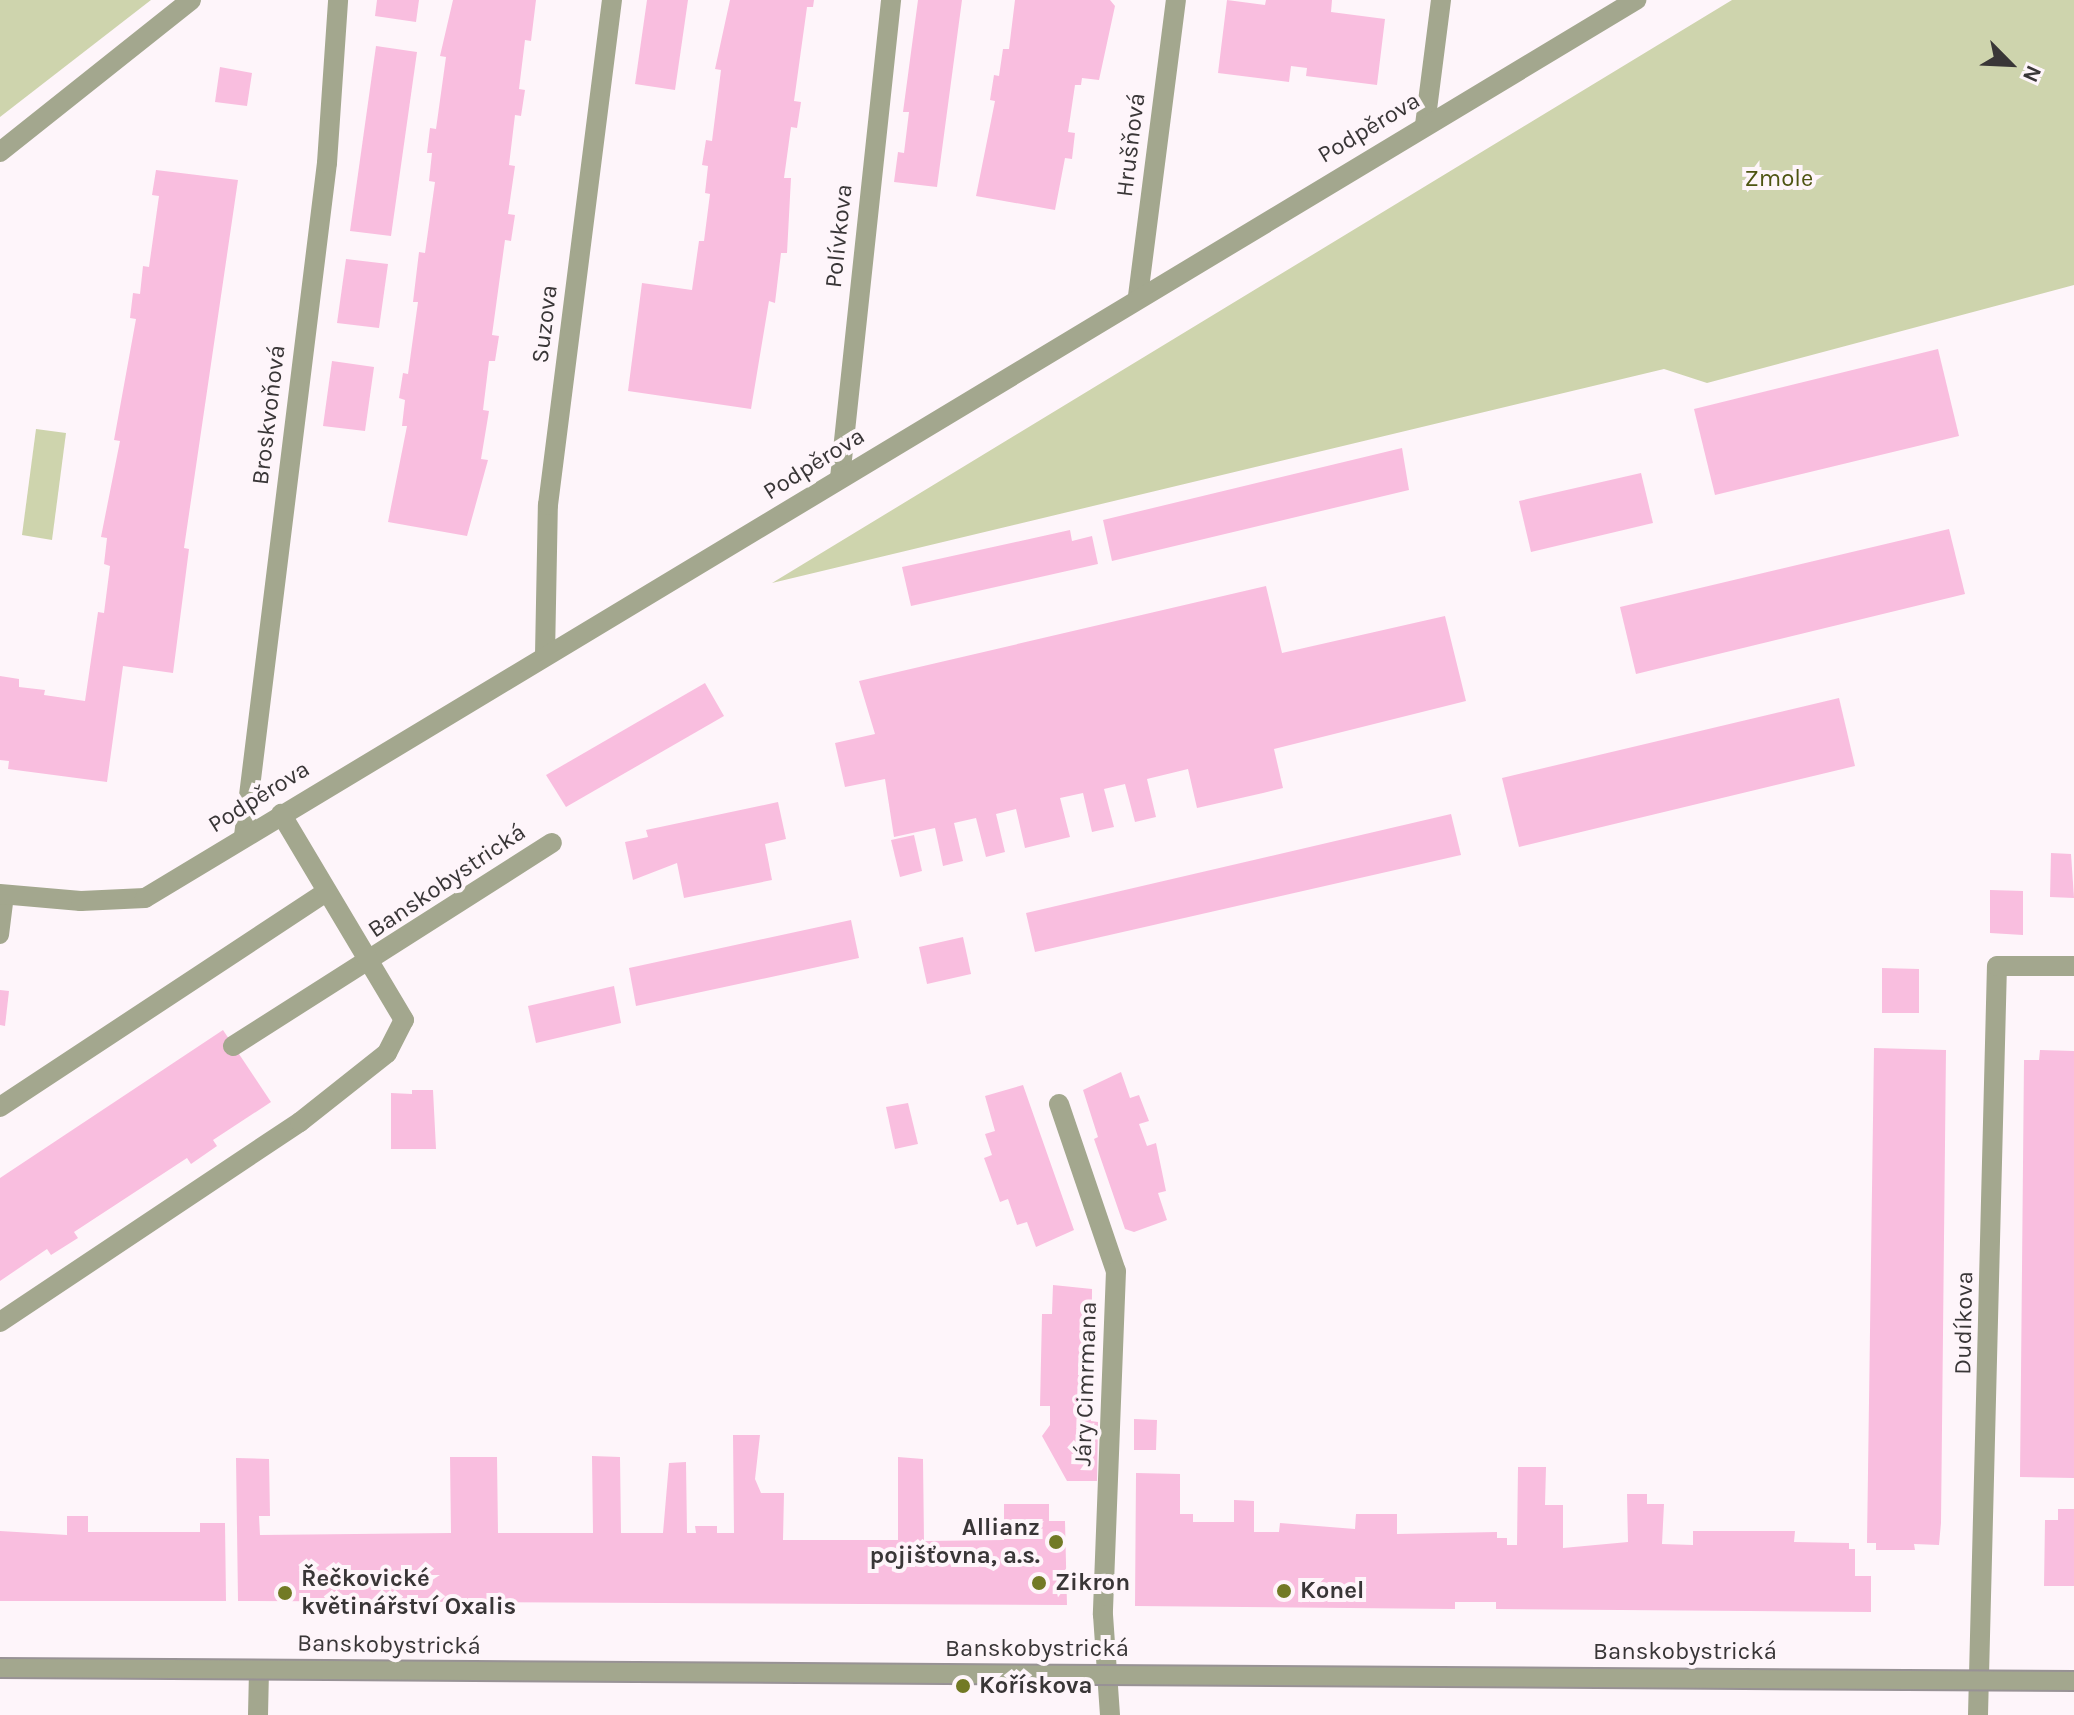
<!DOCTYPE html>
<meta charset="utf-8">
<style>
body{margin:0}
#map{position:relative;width:2074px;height:1715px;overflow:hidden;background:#fef5fa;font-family:Karla,sans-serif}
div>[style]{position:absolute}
.green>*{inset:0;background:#ced4ad}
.building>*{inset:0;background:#f9bedf}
.service>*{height:18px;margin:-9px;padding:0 9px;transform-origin:9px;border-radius:9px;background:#a3a78e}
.minor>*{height:20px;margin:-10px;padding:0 10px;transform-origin:10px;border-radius:10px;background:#a3a78e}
.tertiary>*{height:20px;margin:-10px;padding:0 10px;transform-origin:10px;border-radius:10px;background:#a3a78e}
.tram>*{height:2px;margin:-1px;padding:0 1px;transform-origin:1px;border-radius:1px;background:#989295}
.dots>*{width:22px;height:22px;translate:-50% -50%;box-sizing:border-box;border:4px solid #fef5fa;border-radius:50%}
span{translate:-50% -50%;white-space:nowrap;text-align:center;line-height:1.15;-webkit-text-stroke:8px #fef5fa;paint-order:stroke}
.street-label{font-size:24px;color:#393637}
.park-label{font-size:24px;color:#4d5411}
.poi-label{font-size:24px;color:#393637;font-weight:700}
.right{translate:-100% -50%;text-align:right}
.left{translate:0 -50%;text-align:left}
.north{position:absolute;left:1970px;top:24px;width:80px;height:80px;-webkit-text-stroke:6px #fef5fa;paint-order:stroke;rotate:114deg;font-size:22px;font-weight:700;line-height:32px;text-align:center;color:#393637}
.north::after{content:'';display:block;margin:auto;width:28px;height:36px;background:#393637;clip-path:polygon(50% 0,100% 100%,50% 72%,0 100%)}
</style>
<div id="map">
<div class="green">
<div style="clip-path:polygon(0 0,151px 0,0 117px)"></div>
<div style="clip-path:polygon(1732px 0,2074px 0,2074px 285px,1707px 383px,1664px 369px,772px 583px)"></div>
<div style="clip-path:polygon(36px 429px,66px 433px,52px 540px,22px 535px)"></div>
</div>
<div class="building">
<div style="clip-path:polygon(377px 0,419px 0,416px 22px,375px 16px)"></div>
<div style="clip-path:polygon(453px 0,536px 0,531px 41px,525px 40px,519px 89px,525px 90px,521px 116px,515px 115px,509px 165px,515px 166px,508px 214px,515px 215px,511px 241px,505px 240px,492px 335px,499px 336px,495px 361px,489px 361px,483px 410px,489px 411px,481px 459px,488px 460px,467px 536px,388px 522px,407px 426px,402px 426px,405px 400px,399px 398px,403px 373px,408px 374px,418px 302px,413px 302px,419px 252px,425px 253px,435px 182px,429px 181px,432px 153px,427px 153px,430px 128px,436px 129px,446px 57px,440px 56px)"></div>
<div style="clip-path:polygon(647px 0,688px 0,675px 90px,635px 84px)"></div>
<div style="clip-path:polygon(730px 0,814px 0,813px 7px,807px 7px,794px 101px,801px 102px,797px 128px,791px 127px,784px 178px,791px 178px,787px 253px,781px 253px,775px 303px,769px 301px,751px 409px,628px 391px,642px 283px,692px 290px,699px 241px,704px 241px,710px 194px,705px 193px,708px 166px,702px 165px,706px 140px,712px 141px,721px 70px,715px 69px)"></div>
<div style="clip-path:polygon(918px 0,962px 0,937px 187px,894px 182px,898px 152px,904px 153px,909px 112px,903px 112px)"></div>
<div style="clip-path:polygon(1015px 0,1110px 0,1115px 6px,1099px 80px,1082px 78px,1081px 85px,1075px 85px,1068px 132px,1075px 133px,1072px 159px,1065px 158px,1055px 210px,976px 196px,995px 101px,990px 100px,994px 75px,999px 76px,1003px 49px,1009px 49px)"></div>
<div style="clip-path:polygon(1227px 0,1265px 5px,1266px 0,1332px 0,1331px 12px,1385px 19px,1377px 85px,1306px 76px,1307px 68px,1291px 66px,1289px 82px,1218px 73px)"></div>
<div style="clip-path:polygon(376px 46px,417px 52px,391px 236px,350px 231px)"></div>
<div style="clip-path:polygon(220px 67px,252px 73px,247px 106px,215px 102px)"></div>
<div style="clip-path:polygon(156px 170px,238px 180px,184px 548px,189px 549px,173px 673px,123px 666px,107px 782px,8px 769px,9px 761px,0 760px,0 676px,19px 679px,19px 687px,45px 690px,44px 695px,85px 701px,98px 612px,104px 613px,110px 566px,104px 564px,107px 538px,101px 537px,120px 441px,114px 440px,136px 319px,130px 318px,133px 293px,140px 294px,143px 266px,149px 267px,159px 196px,152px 195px)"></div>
<div style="clip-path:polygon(346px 259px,388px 264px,379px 328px,337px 323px)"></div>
<div style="clip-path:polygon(1938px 349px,1959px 436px,1715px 495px,1694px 409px)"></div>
<div style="clip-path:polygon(332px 361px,374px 367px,365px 431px,323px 426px)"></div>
<div style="clip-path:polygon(1402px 448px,1409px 490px,1112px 561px,1103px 520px)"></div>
<div style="clip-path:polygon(1641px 473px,1653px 523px,1531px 552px,1519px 501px)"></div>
<div style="clip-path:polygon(1949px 529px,1965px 594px,1636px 674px,1620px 607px)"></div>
<div style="clip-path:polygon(1070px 530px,1072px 541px,1092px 536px,1098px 564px,911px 606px,902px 567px)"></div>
<div style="clip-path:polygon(1266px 586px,1282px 653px,1445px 616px,1466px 701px,1274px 749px,1283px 788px,1263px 793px,1197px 808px,1188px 769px,1147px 779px,1156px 817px,1135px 822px,1125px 784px,1104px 789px,1114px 827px,1092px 832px,1083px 793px,1060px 798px,1070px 837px,1025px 848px,1016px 809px,996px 814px,1005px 852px,986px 857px,976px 818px,954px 823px,963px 861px,943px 866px,935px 828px,894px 837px,885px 779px,845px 787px,835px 743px,875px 734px,859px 681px)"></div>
<div style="clip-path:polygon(705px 683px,724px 716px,566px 807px,546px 775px)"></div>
<div style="clip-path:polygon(1839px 698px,1855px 766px,1519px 847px,1502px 778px)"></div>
<div style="clip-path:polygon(778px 802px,786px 839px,765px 844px,772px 880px,684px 898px,677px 863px,633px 880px,625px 842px,648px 837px,646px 830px)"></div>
<div style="clip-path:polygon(1451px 814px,1461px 855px,1035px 952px,1026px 913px)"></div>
<div style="clip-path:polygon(914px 835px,922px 871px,900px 877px,891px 840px)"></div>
<div style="clip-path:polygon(2051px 853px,2071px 854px,2074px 898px,2050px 897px)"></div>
<div style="clip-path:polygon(1990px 890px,2023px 891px,2023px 935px,1990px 933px)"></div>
<div style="clip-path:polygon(851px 920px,859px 958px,636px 1006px,629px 968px)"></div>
<div style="clip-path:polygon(963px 937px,971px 974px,927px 984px,919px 947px)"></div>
<div style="clip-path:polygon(1882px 968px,1919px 969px,1919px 1013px,1882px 1013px)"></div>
<div style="clip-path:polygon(614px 986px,621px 1023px,536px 1043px,528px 1006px)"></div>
<div style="clip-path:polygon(0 990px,9px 991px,5px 1026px,0 1025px)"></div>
<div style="clip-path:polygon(223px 1030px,271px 1102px,213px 1140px,217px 1146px,191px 1164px,187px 1158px,74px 1232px,78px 1238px,51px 1255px,47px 1249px,0 1281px,0 1178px)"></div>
<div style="clip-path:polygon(1874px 1048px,1946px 1050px,1941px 1523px,1939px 1545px,1914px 1544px,1915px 1550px,1876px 1550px,1876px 1543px,1867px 1543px)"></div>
<div style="clip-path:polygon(2040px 1050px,2074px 1051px,2074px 1478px,2020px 1477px,2024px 1060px,2039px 1060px)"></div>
<div style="clip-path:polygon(1121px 1072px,1130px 1098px,1139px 1095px,1149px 1121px,1139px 1124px,1147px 1146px,1156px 1143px,1166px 1191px,1158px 1193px,1167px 1220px,1134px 1232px,1125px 1229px,1094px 1139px,1098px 1137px,1083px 1090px)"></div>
<div style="clip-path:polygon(1023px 1085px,1074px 1230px,1036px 1247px,1027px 1222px,1017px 1225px,1008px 1199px,1000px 1202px,984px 1158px,992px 1155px,985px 1134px,995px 1131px,985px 1096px)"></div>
<div style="clip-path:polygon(412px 1090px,433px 1090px,436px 1149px,391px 1149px,391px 1093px,412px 1094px)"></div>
<div style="clip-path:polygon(908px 1103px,918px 1144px,895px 1149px,886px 1107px)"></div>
<div style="clip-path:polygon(1053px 1285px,1092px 1289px,1091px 1421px,1098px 1422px,1097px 1481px,1067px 1481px,1042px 1436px,1050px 1425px,1050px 1406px,1040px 1406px,1042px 1314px,1052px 1314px)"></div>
<div style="clip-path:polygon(1134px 1419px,1157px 1420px,1156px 1450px,1134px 1450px)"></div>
<div style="clip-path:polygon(733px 1435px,760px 1435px,755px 1479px,761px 1493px,784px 1493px,783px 1540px,898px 1540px,898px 1457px,923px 1459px,924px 1541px,1004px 1540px,1004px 1504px,1049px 1504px,1049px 1521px,1065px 1521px,1067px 1605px,238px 1601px,236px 1458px,269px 1459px,270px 1516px,259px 1516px,260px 1535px,451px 1533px,450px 1457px,497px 1457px,498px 1533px,593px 1533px,592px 1456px,620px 1457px,621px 1533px,663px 1533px,669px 1463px,686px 1462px,687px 1533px,696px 1533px,695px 1526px,717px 1526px,717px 1533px,734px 1533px)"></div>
<div style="clip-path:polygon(1518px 1467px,1546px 1467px,1545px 1505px,1563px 1505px,1563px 1548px,1628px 1542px,1627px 1494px,1647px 1494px,1647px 1504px,1664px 1504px,1662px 1544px,1693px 1545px,1693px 1531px,1795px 1531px,1794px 1542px,1849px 1543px,1849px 1549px,1855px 1549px,1855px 1576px,1871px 1576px,1871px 1612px,1496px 1609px,1496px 1602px,1455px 1602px,1455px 1609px,1135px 1606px,1136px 1473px,1180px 1474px,1180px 1514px,1193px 1514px,1193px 1522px,1234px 1522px,1234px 1500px,1254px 1501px,1254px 1532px,1279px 1532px,1280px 1523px,1355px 1529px,1356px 1514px,1397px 1514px,1397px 1534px,1497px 1532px,1497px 1538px,1507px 1538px,1507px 1545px,1517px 1545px)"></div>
<div style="clip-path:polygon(2058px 1509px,2074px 1509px,2074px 1586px,2044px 1586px,2045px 1520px,2058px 1520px)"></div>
<div style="clip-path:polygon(67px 1516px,88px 1516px,88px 1532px,200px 1532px,200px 1523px,225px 1523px,226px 1601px,0 1601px,0 1531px,67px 1535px)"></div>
</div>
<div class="service">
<div style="left:0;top:935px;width:40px;rotate:-82.9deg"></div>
</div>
<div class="minor">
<div style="left:1425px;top:125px;width:126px;rotate:-82.7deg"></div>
<div style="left:0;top:152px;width:244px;rotate:-38.5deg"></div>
<div style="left:1138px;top:296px;width:298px;rotate:-82.7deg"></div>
<div style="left:840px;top:478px;width:481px;rotate:-83.9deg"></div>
<div style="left:545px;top:655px;width:150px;rotate:-88.9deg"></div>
<div style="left:548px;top:505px;width:509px;rotate:-82.78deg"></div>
<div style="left:244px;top:836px;width:678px;rotate:-82.97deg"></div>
<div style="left:327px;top:163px;width:163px;rotate:-86.1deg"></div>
<div style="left:0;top:894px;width:81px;rotate:4.9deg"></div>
<div style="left:81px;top:901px;width:64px;rotate:-2.7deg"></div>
<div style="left:145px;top:898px;width:1741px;rotate:-31.06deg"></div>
<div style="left:233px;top:1046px;width:378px;rotate:-32.5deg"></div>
<div style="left:1059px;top:1104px;width:176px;rotate:71.2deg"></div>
<div style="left:1116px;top:1271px;width:344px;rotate:92.2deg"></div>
<div style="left:1103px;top:1615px;width:100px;rotate:86deg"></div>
<div style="left:0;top:1107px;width:391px;rotate:-33.4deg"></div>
<div style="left:0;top:1322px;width:361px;rotate:-33.7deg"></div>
<div style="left:300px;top:1122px;width:111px;rotate:-38.4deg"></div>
<div style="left:387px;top:1053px;width:37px;rotate:-63deg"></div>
<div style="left:404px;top:1020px;width:240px;rotate:-120.8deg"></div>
<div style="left:258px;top:1715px;width:45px;rotate:-88.7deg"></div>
<div style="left:1978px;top:1715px;width:749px;rotate:-88.55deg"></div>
<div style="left:1997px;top:966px;width:77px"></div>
</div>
<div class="tertiary">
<div style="left:0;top:1668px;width:2074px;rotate:0.36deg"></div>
</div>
<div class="tram">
<div style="left:0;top:1658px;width:2074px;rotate:0.36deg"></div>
<div style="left:0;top:1678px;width:2074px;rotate:0.36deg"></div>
</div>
<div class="dots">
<div style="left:1056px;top:1542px;background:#727a25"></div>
<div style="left:1039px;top:1583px;background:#727a25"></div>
<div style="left:1284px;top:1591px;background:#727a25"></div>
<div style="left:285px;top:1593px;background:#727a25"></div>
<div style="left:963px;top:1686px;background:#727a25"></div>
</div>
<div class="street-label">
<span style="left:1369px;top:128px;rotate:-31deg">Podpěrova</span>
<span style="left:1131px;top:145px;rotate:-83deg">Hrušňová</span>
<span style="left:839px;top:236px;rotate:-84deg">Polívkova</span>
<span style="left:545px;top:324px;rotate:-83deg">Suzova</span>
<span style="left:269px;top:415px;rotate:-83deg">Broskvoňová</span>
<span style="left:814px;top:464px;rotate:-32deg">Podpěrova</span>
<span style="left:259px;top:797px;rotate:-32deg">Podpěrova</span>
<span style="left:447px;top:881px;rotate:-34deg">Banskobystrická</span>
<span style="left:1964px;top:1323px;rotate:-89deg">Dudíkova</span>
<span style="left:1086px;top:1384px;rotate:-88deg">Járy Cimrmana</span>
<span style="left:389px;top:1645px;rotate:1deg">Banskobystrická</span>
<span style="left:1037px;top:1649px">Banskobystrická</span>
<span style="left:1685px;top:1652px">Banskobystrická</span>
</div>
<div class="park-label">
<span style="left:1779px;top:179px">Zmole</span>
</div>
<div class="poi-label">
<span class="right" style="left:1040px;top:1542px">Allianz<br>pojišťovna, a.s.</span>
<span class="left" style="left:301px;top:1593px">Řečkovické<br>květinářství Oxalis</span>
<span class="left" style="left:1055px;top:1583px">Zikron</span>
<span class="left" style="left:1300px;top:1591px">Konel</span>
<span class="left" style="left:979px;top:1686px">Kořískova</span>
</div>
<div class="north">N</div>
</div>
